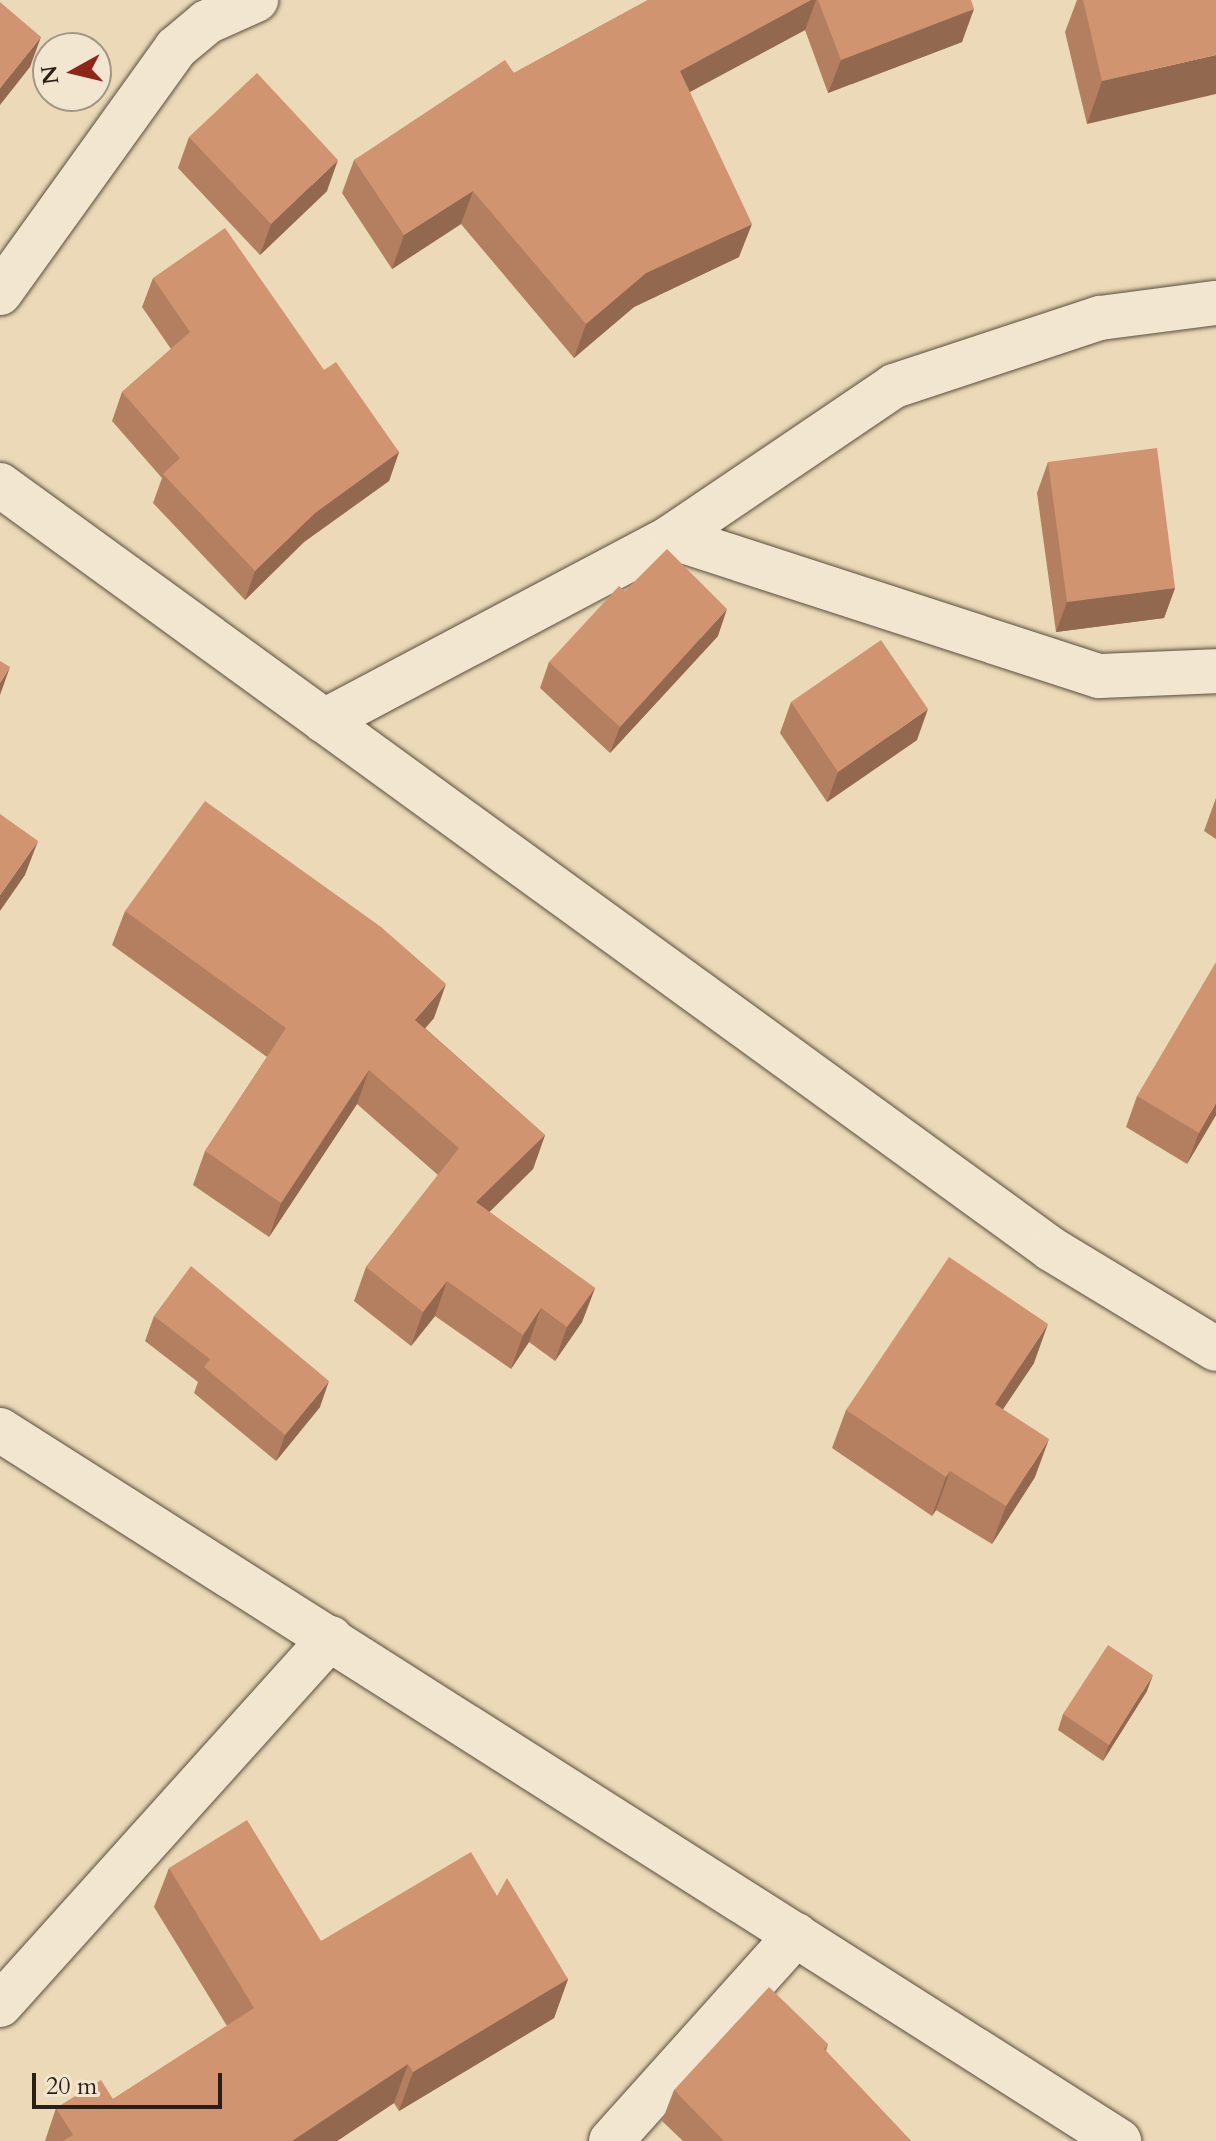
<!DOCTYPE html>
<style>
body{margin:0}
#map{position:relative;width:1216px;height:2141px;overflow:hidden;background:#ebd9b7;font-family:Cardo,serif}
div>[style]{position:absolute}
.roads{filter:drop-shadow(0 0 2px #5a4e3e) drop-shadow(0 0 2px #5a4e3e)}
.minor>*{height:44px;margin:-22px;padding:0 22px;transform-origin:22px;border-radius:22px;background:#f2e6d0}
.wall>*{inset:0;background:#b37f60}
.shaded-wall>*{inset:0;background:#92684e}
.building>*{inset:0;background:#d09470}
span{translate:-50% -50%;white-space:nowrap;text-align:center;line-height:1.15;-webkit-text-stroke:6px #f2e6d0;paint-order:stroke}
.north{position:absolute;left:32px;top:32px;width:80px;height:80px;box-sizing:border-box;background:#f2e6d0;border:2px solid #a29686;border-radius:50%;rotate:262deg;font-size:22px;font-weight:700;line-height:32px;text-align:center;color:#2a1f16}
.north::after{content:'';display:block;margin:auto;width:28px;height:36px;background:#8f2418;clip-path:polygon(50% 0,100% 100%,50% 72%,0 100%)}
.scale{position:absolute;left:32px;top:2073px;width:190px;height:36px;box-sizing:border-box;border:4px solid #2a1f16;border-top:0;padding-left:10px;font-size:24px;line-height:28px;white-space:nowrap;color:#2a1f16;-webkit-text-stroke:6px #f2e6d0;paint-order:stroke}
</style>
<div id="map">
<div class="roads">
<div class="minor">
<div style="left:0;top:293px;width:302px;rotate:-54.3deg"></div>
<div style="left:176px;top:48px;width:40px;rotate:-40deg"></div>
<div style="left:207px;top:22px;width:54px;rotate:-24.2deg"></div>
<div style="left:0;top:485px;width:1299px;rotate:36.01deg"></div>
<div style="left:1051px;top:1249px;width:193px;rotate:31.2deg"></div>
<div style="left:671px;top:537px;width:450px;rotate:18deg"></div>
<div style="left:1099px;top:676px;width:117px;rotate:-2.4deg"></div>
<div style="left:324px;top:721px;width:393px;rotate:-27.9deg"></div>
<div style="left:671px;top:537px;width:269px;rotate:-34.1deg"></div>
<div style="left:894px;top:386px;width:217px;rotate:-18.3deg"></div>
<div style="left:1100px;top:318px;width:117px;rotate:-7.4deg"></div>
<div style="left:0;top:1430px;width:1326px;rotate:32.43deg"></div>
<div style="left:0;top:2005px;width:494px;rotate:-48deg"></div>
<div style="left:611px;top:2141px;width:277px;rotate:-48.1deg"></div>
</div>
</div>
<div class="wall">
<div style="clip-path:polygon(648px 0,971px 0,962px 42px,828px 93px,805px 30px,690px 92px,739px 257px,634px 307px,574px 358px,461px 224px,392px 269px,342px 193px,354px 160px)"></div>
<div style="clip-path:polygon(1077px 0,1216px 0,1087px 124px,1065px 32px)"></div>
<div style="clip-path:polygon(189px 137px,327px 191px,260px 255px,178px 168px)"></div>
<div style="clip-path:polygon(153px 278px,324px 370px,399px 452px,389px 481px,304px 542px,245px 600px,153px 503px,162px 478px,112px 421px,122px 392px,171px 349px,142px 307px)"></div>
<div style="clip-path:polygon(1048px 462px,1175px 588px,1164px 618px,1056px 632px,1037px 493px)"></div>
<div style="clip-path:polygon(718px 636px,610px 753px,540px 688px,549px 662px)"></div>
<div style="clip-path:polygon(791px 702px,917px 740px,827px 802px,780px 733px)"></div>
<div style="clip-path:polygon(1216px 798px,1216px 839px,1204px 831px)"></div>
<div style="clip-path:polygon(125px 911px,434px 1018px,425px 1028px,545px 1135px,533px 1169px,489px 1212px,595px 1288px,582px 1322px,555px 1361px,529px 1342px,511px 1369px,435px 1316px,411px 1346px,354px 1301px,366px 1267px,438px 1175px,357px 1104px,269px 1237px,193px 1185px,205px 1151px,267px 1057px,112px 945px)"></div>
<div style="clip-path:polygon(1137px 1096px,1216px 1115px,1187px 1164px,1126px 1127px)"></div>
<div style="clip-path:polygon(154px 1316px,320px 1407px,276px 1461px,194px 1393px,198px 1382px,145px 1341px)"></div>
<div style="clip-path:polygon(1034px 1363px,1003px 1409px,1035px 1477px,992px 1544px,936px 1510px,932px 1516px,832px 1448px,846px 1410px)"></div>
<div style="clip-path:polygon(1147px 1691px,1103px 1761px,1058px 1730px,1063px 1714px)"></div>
<div style="clip-path:polygon(169px 1868px,321px 1941px,497px 1896px,568px 1979px,554px 2018px,399px 2111px,394px 2103px,337px 2141px,45px 2141px,56px 2108px,113px 2099px,227px 2026px,154px 1907px)"></div>
<div style="clip-path:polygon(828px 2044px,826px 2051px,911px 2141px,683px 2141px,662px 2121px,674px 2090px)"></div>
</div>
<div class="shaded-wall">
<div style="clip-path:polygon(811px 0,816px 0,805px 30px,667px 104px,680px 71px)"></div>
<div style="clip-path:polygon(974px 9px,962px 42px,828px 93px,841px 60px)"></div>
<div style="clip-path:polygon(41px 37px,30px 67px,0 105px,0 88px)"></div>
<div style="clip-path:polygon(1216px 55px,1216px 94px,1087px 124px,1102px 81px)"></div>
<div style="clip-path:polygon(338px 160px,327px 191px,260px 255px,271px 224px)"></div>
<div style="clip-path:polygon(473px 191px,461px 224px,392px 269px,404px 235px)"></div>
<div style="clip-path:polygon(752px 224px,739px 257px,634px 307px,574px 358px,586px 324px,646px 273px)"></div>
<div style="clip-path:polygon(399px 452px,389px 481px,304px 542px,245px 600px,255px 571px,315px 513px)"></div>
<div style="clip-path:polygon(1175px 588px,1164px 618px,1056px 632px,1067px 602px)"></div>
<div style="clip-path:polygon(727px 609px,718px 636px,610px 753px,620px 727px)"></div>
<div style="clip-path:polygon(10px 667px,0 695px,0 683px)"></div>
<div style="clip-path:polygon(928px 709px,917px 740px,827px 802px,838px 772px)"></div>
<div style="clip-path:polygon(38px 841px,25px 875px,0 911px,0 895px)"></div>
<div style="clip-path:polygon(446px 984px,434px 1018px,403px 1054px,415px 1020px)"></div>
<div style="clip-path:polygon(369px 1070px,357px 1104px,269px 1237px,281px 1203px)"></div>
<div style="clip-path:polygon(1216px 1103px,1216px 1115px,1187px 1164px,1199px 1133px)"></div>
<div style="clip-path:polygon(545px 1135px,533px 1169px,464px 1237px,476px 1202px)"></div>
<div style="clip-path:polygon(447px 1281px,435px 1316px,411px 1346px,423px 1312px)"></div>
<div style="clip-path:polygon(595px 1288px,582px 1322px,555px 1361px,567px 1327px)"></div>
<div style="clip-path:polygon(541px 1308px,529px 1342px,511px 1369px,523px 1335px)"></div>
<div style="clip-path:polygon(1048px 1324px,1034px 1363px,981px 1442px,995px 1404px)"></div>
<div style="clip-path:polygon(329px 1381px,320px 1407px,276px 1461px,285px 1435px)"></div>
<div style="clip-path:polygon(1049px 1439px,1035px 1477px,992px 1544px,1006px 1506px)"></div>
<div style="clip-path:polygon(950px 1471px,936px 1510px,932px 1516px,946px 1477px)"></div>
<div style="clip-path:polygon(1153px 1675px,1147px 1691px,1103px 1761px,1109px 1745px)"></div>
<div style="clip-path:polygon(568px 1979px,554px 2018px,399px 2111px,413px 2072px)"></div>
<div style="clip-path:polygon(408px 2064px,394px 2103px,337px 2141px,292px 2141px)"></div>
</div>
<div class="building">
<div style="clip-path:polygon(648px 0,811px 0,680px 71px,752px 224px,646px 273px,586px 324px,473px 191px,404px 235px,354px 160px,505px 60px,514px 73px)"></div>
<div style="clip-path:polygon(818px 0,971px 0,974px 9px,841px 60px)"></div>
<div style="clip-path:polygon(1083px 0,1216px 0,1216px 55px,1102px 81px)"></div>
<div style="clip-path:polygon(0 2px,41px 37px,0 88px)"></div>
<div style="clip-path:polygon(257px 73px,338px 160px,271px 224px,189px 137px)"></div>
<div style="clip-path:polygon(225px 228px,324px 370px,336px 362px,399px 452px,315px 513px,255px 571px,163px 474px,180px 458px,122px 392px,190px 332px,153px 278px)"></div>
<div style="clip-path:polygon(1157px 448px,1175px 588px,1067px 602px,1048px 462px)"></div>
<div style="clip-path:polygon(667px 549px,727px 609px,620px 727px,549px 662px,619px 586px,625px 591px)"></div>
<div style="clip-path:polygon(881px 640px,928px 709px,838px 772px,791px 702px)"></div>
<div style="clip-path:polygon(0 661px,10px 667px,0 683px)"></div>
<div style="clip-path:polygon(205px 801px,381px 927px,446px 984px,415px 1020px,545px 1135px,476px 1202px,595px 1288px,567px 1327px,541px 1308px,523px 1335px,447px 1281px,423px 1312px,366px 1267px,459px 1148px,369px 1070px,281px 1203px,205px 1151px,286px 1028px,125px 911px)"></div>
<div style="clip-path:polygon(0 814px,38px 841px,0 895px)"></div>
<div style="clip-path:polygon(1216px 962px,1216px 1103px,1199px 1133px,1137px 1096px)"></div>
<div style="clip-path:polygon(949px 1257px,1048px 1324px,995px 1404px,1049px 1439px,1006px 1506px,950px 1471px,946px 1477px,846px 1410px)"></div>
<div style="clip-path:polygon(191px 1266px,329px 1381px,285px 1435px,204px 1367px,210px 1359px,154px 1316px)"></div>
<div style="clip-path:polygon(1108px 1645px,1153px 1675px,1109px 1745px,1063px 1714px)"></div>
<div style="clip-path:polygon(247px 1820px,321px 1941px,471px 1852px,497px 1896px,507px 1878px,568px 1979px,413px 2072px,408px 2064px,292px 2141px,63px 2141px,73px 2135px,56px 2108px,101px 2080px,113px 2099px,254px 2008px,169px 1868px)"></div>
<div style="clip-path:polygon(769px 1987px,828px 2044px,824px 2049px,911px 2141px,724px 2141px,674px 2090px)"></div>
</div>
<div class="north">N</div>
<div class="scale">20 m</div>
</div>
